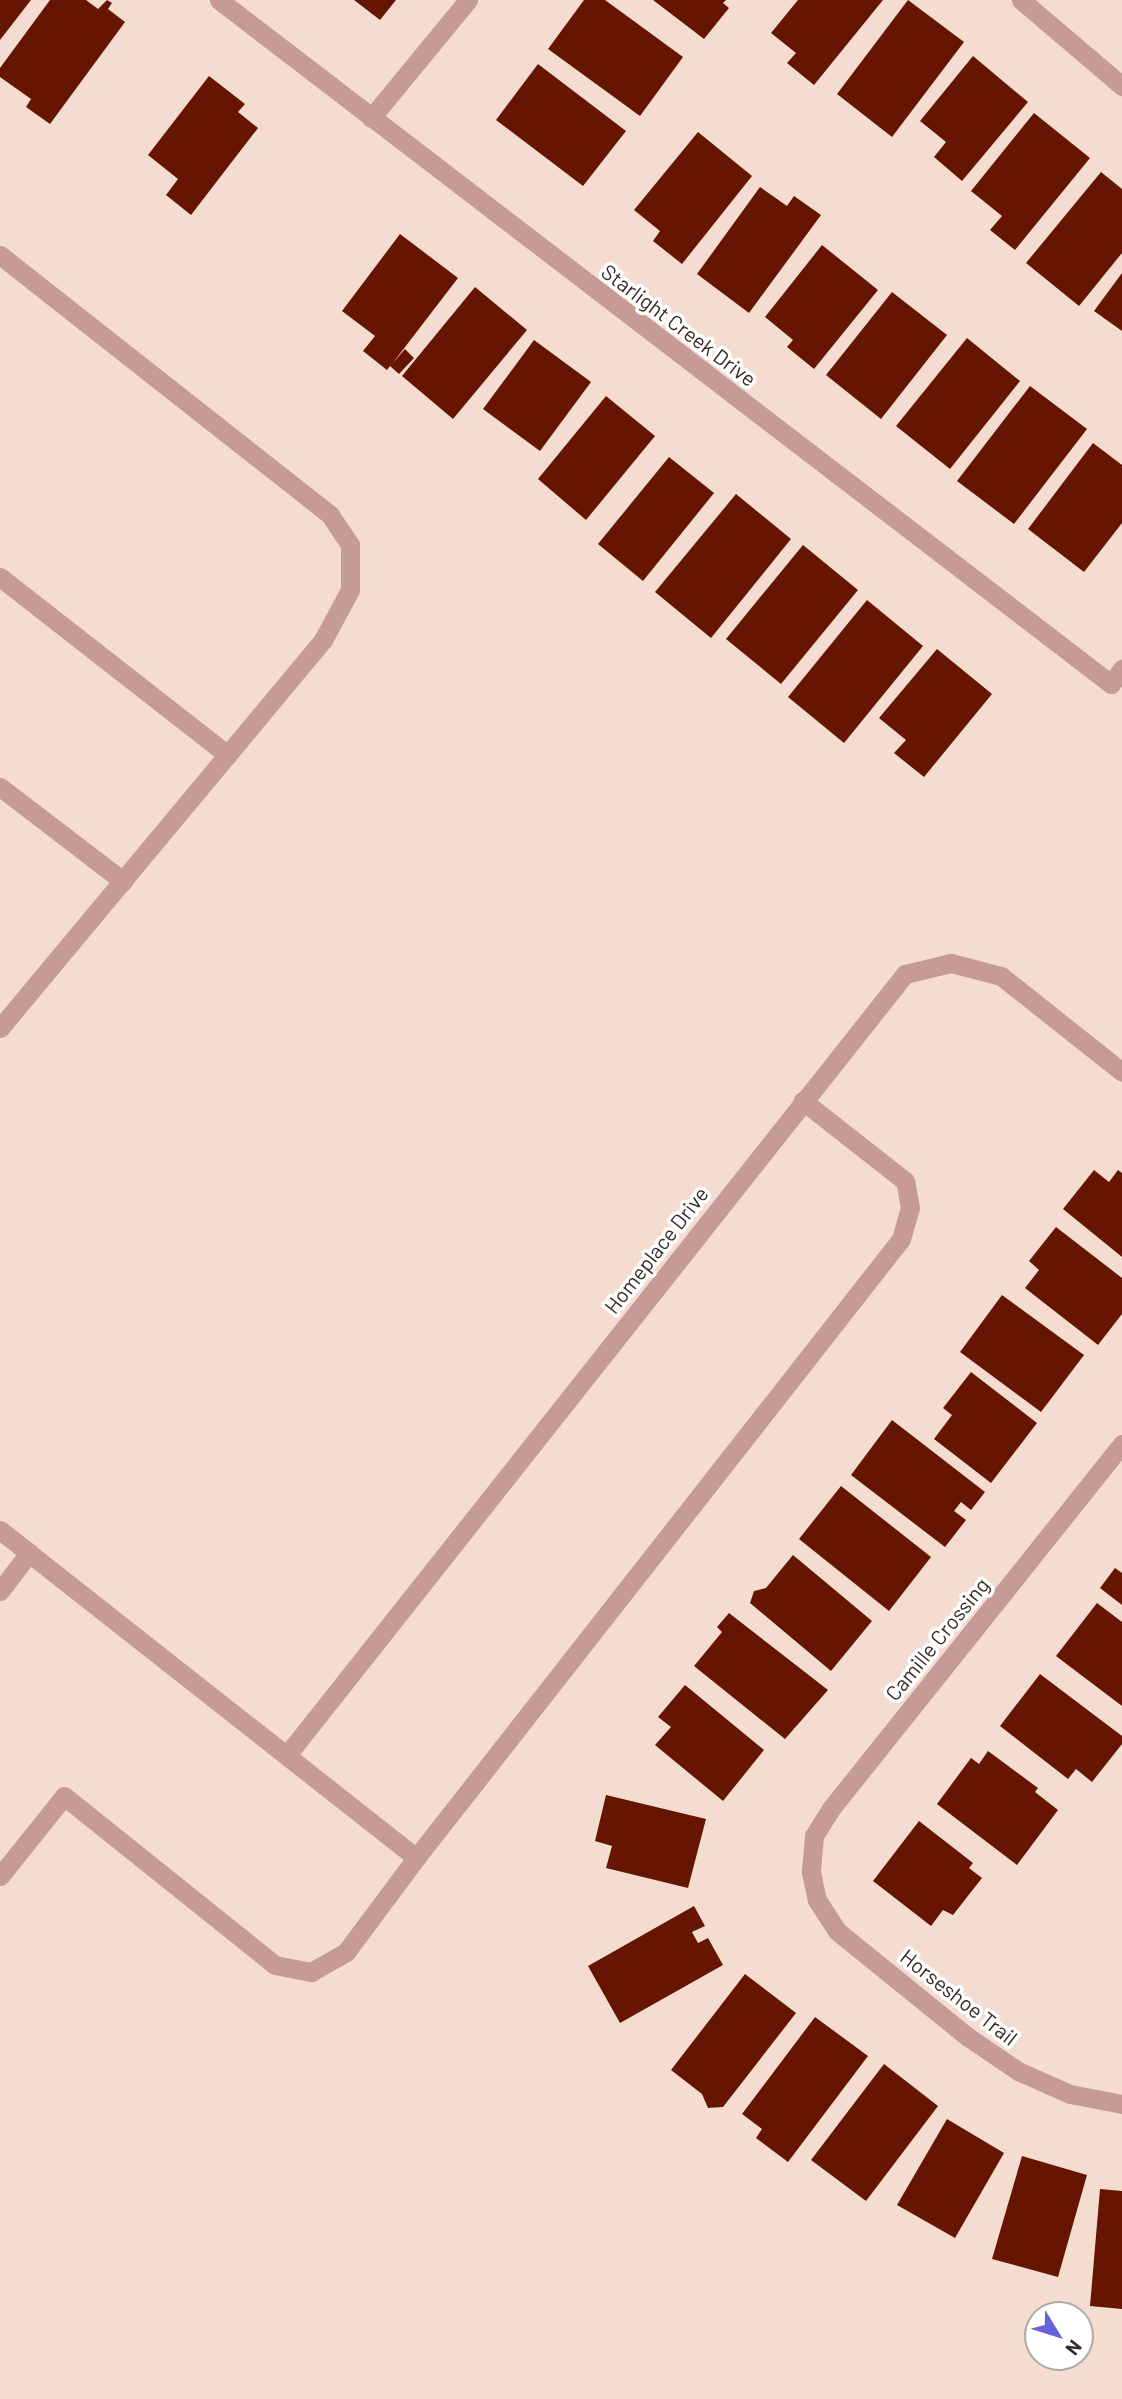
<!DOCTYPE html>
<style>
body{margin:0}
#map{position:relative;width:1122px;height:2399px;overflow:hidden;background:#f4ddd0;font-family:Barlow,sans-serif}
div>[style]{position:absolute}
.building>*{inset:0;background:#651500}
.service>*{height:19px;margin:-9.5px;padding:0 9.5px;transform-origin:9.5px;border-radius:9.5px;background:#c69a97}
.minor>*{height:19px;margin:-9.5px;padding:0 9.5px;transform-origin:9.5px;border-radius:9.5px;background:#c69a97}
span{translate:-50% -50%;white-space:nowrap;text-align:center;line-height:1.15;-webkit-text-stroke:7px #fff;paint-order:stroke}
.street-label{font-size:21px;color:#342b26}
.north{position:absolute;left:1024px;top:2301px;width:70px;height:70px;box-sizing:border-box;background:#fff;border:2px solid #aeaaa8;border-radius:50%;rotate:128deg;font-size:19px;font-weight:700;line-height:28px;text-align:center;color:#342b26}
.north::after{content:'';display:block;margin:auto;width:24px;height:32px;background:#6562db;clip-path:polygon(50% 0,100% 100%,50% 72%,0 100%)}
</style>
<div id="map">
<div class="building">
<div style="clip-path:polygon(0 0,31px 0,0 40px)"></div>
<div style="clip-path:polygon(50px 0,86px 0,98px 9px,107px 0,112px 3px,108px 9px,125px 22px,50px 124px,26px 107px,31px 99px,0 77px,0 68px)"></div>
<div style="clip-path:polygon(354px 0,396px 0,380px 20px)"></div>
<div style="clip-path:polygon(584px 0,605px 0,683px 57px,640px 116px,548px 49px)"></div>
<div style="clip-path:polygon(653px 0,726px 0,723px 3px,729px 8px,704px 39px)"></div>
<div style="clip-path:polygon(798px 0,883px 0,814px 85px,787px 63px,796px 53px,771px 33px)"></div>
<div style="clip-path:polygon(908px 0,964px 42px,892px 137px,837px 94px)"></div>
<div style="clip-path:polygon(973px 56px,1028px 102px,962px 181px,934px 157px,946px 142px,920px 121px)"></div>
<div style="clip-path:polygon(538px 64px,626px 131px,583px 186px,496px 120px)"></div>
<div style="clip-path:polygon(209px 76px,245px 104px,238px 112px,258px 128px,191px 215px,166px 195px,178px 179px,148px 155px)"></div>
<div style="clip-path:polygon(1034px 113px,1090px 158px,1015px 250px,990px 230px,1002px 216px,971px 191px)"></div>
<div style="clip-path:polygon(698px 132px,752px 176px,682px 264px,653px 241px,660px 231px,634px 210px)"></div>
<div style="clip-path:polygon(1101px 172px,1122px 189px,1122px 253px,1079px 306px,1026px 263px)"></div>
<div style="clip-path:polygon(760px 187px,787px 206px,794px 196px,821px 215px,749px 313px,697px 274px)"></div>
<div style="clip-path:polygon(400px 234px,458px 278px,392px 364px,405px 349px,414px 358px,399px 374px,390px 366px,387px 370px,363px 351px,375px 336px,342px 311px)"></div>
<div style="clip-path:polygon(822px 245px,878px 290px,814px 369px,787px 347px,793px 340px,765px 317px)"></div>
<div style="clip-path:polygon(1122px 273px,1122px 331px,1094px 311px)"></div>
<div style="clip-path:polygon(475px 287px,527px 330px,453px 419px,402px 376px)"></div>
<div style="clip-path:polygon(892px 292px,947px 335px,881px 419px,826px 375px)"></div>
<div style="clip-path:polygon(967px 338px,1020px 381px,950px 469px,896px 426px)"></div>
<div style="clip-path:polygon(534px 340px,591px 382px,540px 451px,483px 409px)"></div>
<div style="clip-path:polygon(1030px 386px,1087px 429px,1014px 524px,957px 481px)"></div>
<div style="clip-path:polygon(606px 396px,655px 436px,586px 520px,538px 479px)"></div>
<div style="clip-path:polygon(1093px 443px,1122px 465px,1122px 523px,1084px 572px,1028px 529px)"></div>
<div style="clip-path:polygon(669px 457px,714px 493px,643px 581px,598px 544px)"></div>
<div style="clip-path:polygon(736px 494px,791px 539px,711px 638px,655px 592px)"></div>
<div style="clip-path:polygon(803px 545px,858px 590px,781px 684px,726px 639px)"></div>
<div style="clip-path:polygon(867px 600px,923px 646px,844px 743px,788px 697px)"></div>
<div style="clip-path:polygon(937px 649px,992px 694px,924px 777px,894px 753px,906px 740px,879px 718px)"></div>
<div style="clip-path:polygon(1094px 1170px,1109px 1182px,1118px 1170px,1122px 1173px,1122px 1257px,1063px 1209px)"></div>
<div style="clip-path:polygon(1056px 1227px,1122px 1278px,1122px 1314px,1098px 1345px,1025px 1288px,1039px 1270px,1029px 1261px)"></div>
<div style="clip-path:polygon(1002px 1295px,1084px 1355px,1041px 1412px,960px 1352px)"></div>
<div style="clip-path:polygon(971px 1372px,1037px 1423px,991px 1483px,934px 1439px,952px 1415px,943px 1408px)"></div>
<div style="clip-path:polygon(892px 1420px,985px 1492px,971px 1510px,961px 1502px,954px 1511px,966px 1520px,945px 1547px,851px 1475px)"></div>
<div style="clip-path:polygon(841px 1486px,931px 1557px,889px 1611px,799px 1539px)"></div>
<div style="clip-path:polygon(793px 1555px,872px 1621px,831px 1671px,750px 1603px,754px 1591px,766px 1588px)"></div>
<div style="clip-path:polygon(1115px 1568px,1122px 1573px,1122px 1605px,1100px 1588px)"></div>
<div style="clip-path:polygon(1097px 1603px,1122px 1622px,1122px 1706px,1056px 1656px)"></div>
<div style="clip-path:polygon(729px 1613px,828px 1690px,785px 1739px,694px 1666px,722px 1632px,717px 1627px)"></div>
<div style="clip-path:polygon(1040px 1674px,1122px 1736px,1122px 1744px,1092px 1782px,1076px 1769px,1068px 1779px,1000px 1726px)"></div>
<div style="clip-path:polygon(685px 1685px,764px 1750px,723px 1801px,655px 1745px,671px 1727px,658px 1717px)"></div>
<div style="clip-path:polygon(988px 1751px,1038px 1788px,1035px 1792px,1058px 1810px,1017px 1865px,937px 1804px,971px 1758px,979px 1764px)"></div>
<div style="clip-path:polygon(606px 1795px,706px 1819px,688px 1888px,606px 1868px,612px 1846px,595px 1841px)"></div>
<div style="clip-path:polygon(919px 1821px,973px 1863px,969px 1868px,982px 1878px,953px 1915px,943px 1910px,931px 1926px,873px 1881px)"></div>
<div style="clip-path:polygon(694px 1906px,705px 1926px,692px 1932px,698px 1943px,708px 1938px,723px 1965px,620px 2023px,588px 1966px)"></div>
<div style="clip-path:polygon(745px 1974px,796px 2013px,723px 2107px,708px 2108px,702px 2094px,671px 2070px)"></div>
<div style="clip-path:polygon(815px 2017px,868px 2056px,788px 2162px,756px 2138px,762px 2129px,742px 2114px)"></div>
<div style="clip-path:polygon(884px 2064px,938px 2106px,866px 2201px,811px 2160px)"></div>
<div style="clip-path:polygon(947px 2119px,1004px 2153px,955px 2238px,897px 2205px)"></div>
<div style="clip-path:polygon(1022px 2156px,1087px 2175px,1058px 2277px,992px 2259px)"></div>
<div style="clip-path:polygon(1100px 2189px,1122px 2191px,1122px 2309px,1090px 2306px)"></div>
</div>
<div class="service">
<div style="left:0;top:255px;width:420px;rotate:38.2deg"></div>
<div style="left:330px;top:515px;width:36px;rotate:56deg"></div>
<div style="left:350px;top:545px;width:45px;rotate:90deg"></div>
<div style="left:350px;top:590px;width:57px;rotate:118.4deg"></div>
<div style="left:323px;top:640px;width:505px;rotate:129.78deg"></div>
<div style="left:0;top:577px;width:289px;rotate:38deg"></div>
<div style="left:0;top:787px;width:155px;rotate:37.4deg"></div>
<div style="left:0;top:1530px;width:37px;rotate:38deg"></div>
<div style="left:0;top:1591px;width:48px;rotate:-52.7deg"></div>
<div style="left:29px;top:1553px;width:493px;rotate:38.2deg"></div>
<div style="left:0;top:1876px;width:102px;rotate:-51.3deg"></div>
<div style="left:64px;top:1796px;width:270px;rotate:38.7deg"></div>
<div style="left:275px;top:1965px;width:37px;rotate:11deg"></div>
<div style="left:311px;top:1972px;width:40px;rotate:-29.7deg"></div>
<div style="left:346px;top:1952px;width:117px;rotate:-53.3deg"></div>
<div style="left:416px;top:1858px;width:786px;rotate:-51.92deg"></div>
<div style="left:901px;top:1239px;width:32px;rotate:-74deg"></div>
<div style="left:910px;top:1208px;width:27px;rotate:-100deg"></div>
<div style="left:905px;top:1181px;width:130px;rotate:-141.9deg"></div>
</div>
<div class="minor">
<div style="left:219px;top:0;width:1124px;rotate:37.48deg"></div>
<div style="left:1111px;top:684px;width:19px;rotate:-54deg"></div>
<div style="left:1021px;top:0;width:133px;rotate:40.4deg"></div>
<div style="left:371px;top:118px;width:153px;rotate:-50.6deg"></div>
<div style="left:1122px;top:1444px;width:465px;rotate:128.6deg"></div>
<div style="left:832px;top:1807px;width:34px;rotate:122deg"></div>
<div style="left:814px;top:1836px;width:36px;rotate:95deg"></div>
<div style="left:811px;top:1872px;width:29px;rotate:78deg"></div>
<div style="left:817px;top:1900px;width:37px;rotate:57deg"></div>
<div style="left:837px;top:1931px;width:169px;rotate:39deg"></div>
<div style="left:968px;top:2037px;width:60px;rotate:34.2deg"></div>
<div style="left:1018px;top:2071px;width:57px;rotate:23.9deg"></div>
<div style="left:1070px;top:2094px;width:53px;rotate:10.9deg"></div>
<div style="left:287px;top:1755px;width:996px;rotate:-51.65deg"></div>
<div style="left:905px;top:974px;width:47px;rotate:-13.4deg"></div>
<div style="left:951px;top:963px;width:52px;rotate:14.6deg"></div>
<div style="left:1001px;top:976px;width:154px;rotate:38.4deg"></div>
</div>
<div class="street-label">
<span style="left:679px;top:325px;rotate:37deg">Starlight Creek Drive</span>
<span style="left:656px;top:1250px;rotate:-52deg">Homeplace Drive</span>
<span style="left:937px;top:1639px;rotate:-51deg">Camille Crossing</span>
<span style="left:959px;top:1997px;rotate:38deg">Horseshoe Trail</span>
</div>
<div class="north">N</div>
</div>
